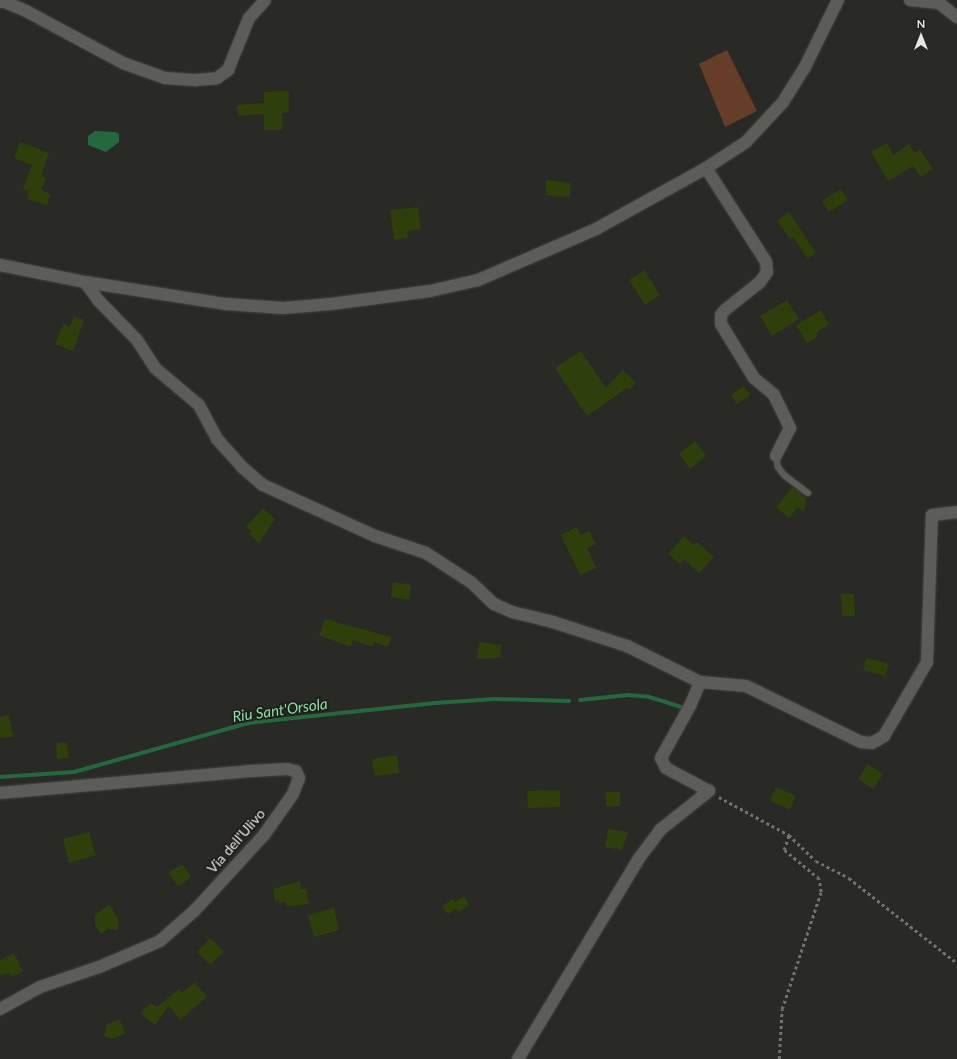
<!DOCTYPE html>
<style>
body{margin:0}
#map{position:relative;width:957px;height:1059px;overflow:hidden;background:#292926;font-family:Lato,sans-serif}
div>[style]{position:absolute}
.green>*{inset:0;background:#653d29}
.water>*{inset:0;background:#25683d}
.stream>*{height:4px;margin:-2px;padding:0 2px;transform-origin:2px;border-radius:2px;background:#25683d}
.building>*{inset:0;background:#2e3f0b}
.path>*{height:2.5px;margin-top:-1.25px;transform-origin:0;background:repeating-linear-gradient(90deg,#72726f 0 3px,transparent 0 6px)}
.roads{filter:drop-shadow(0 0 1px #454442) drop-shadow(0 0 1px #454442)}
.lane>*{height:6px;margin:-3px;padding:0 3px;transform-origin:3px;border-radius:3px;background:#5c5c58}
.street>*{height:12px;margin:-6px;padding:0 6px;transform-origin:6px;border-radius:6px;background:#5c5c58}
span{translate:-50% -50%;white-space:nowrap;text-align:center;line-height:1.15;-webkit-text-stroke:4px #201f1c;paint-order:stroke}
.street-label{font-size:14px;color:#e7e7e5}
.water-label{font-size:15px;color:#84e0a0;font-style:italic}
.north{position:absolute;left:901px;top:16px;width:40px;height:40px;-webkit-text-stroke:3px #201f1c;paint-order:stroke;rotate:0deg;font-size:11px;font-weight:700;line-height:16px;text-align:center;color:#e7e7e5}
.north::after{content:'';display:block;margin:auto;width:14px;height:18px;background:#e7e7e5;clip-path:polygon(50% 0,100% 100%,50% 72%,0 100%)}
</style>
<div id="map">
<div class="green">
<div style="clip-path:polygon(727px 50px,757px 111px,725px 127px,699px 64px)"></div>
</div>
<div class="water">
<div style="clip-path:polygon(95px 131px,115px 132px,119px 134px,119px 142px,106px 152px,88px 145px,88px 136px)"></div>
</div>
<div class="stream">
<div style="left:580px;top:700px;width:48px;rotate:-5.9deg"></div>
<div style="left:628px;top:695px;width:21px;rotate:5deg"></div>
<div style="left:649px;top:697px;width:37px;rotate:17deg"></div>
<div style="left:0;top:777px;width:74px;rotate:-3.9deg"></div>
<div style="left:74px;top:772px;width:181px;rotate:-15.7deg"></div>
<div style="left:248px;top:723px;width:188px;rotate:-6.1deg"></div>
<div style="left:435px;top:703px;width:60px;rotate:-3.8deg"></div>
<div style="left:495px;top:699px;width:74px;rotate:1.5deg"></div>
</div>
<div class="building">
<div style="clip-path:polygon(289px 91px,289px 112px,282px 113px,282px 130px,264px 130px,264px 114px,238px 116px,237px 105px,264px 103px,264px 92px)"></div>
<div style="clip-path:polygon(20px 142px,49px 153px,41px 176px,46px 178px,41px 190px,50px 194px,47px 205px,27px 199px,29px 191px,23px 189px,32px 165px,14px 158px)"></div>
<div style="clip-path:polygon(887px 143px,893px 155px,909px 144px,914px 153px,920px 149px,933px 169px,921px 177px,913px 166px,888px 181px,871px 152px)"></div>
<div style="clip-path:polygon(546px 180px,570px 183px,570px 197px,546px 195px)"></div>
<div style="clip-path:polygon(841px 189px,848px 200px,829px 212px,822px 201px)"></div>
<div style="clip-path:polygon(418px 207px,421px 229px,407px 231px,408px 238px,394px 240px,390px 210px)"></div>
<div style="clip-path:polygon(789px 212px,816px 253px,808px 259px,793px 237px,790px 239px,777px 221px)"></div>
<div style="clip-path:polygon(644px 270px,660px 295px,645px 305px,629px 280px)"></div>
<div style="clip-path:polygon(787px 300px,799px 319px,772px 336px,760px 316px)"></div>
<div style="clip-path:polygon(821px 310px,829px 324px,816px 333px,818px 336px,807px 343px,796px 325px)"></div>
<div style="clip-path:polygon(74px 316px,84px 320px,73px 351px,55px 344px,63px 324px,70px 327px)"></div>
<div style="clip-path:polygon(581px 351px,606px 388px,623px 370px,636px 383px,629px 390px,627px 388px,587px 416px,555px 368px)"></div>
<div style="clip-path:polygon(744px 386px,751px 395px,737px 404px,731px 395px)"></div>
<div style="clip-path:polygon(695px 441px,706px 456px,690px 469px,679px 454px)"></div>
<div style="clip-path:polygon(793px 487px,806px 498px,804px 512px,798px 507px,789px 518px,776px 507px)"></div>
<div style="clip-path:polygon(263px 508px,275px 519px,259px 543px,249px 534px,252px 532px,246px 527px)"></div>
<div style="clip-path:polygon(577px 527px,581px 535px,589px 531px,596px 544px,587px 548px,596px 568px,580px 575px,561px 535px)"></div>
<div style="clip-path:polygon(684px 536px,694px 545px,697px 542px,714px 557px,699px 573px,684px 559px,680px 564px,668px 554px)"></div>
<div style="clip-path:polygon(393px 582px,411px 585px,409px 600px,391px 597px)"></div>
<div style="clip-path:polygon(841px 594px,854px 594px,855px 616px,842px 616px)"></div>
<div style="clip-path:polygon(325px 619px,391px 637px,388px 647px,374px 642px,372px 647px,353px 640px,351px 647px,319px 635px)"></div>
<div style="clip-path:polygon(479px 642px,501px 645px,500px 658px,477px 659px)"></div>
<div style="clip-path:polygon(867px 658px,889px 664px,885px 676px,863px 670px)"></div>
<div style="clip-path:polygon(9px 715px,13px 737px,0 738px,0 717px)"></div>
<div style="clip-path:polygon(67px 742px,69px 758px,57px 759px,56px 743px)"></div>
<div style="clip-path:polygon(397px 755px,399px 773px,375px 776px,372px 759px)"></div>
<div style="clip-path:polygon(868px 764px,883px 774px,873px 789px,858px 779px)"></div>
<div style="clip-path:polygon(776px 787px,796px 796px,790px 810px,770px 801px)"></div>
<div style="clip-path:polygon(560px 790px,560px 807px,528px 808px,527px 791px)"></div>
<div style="clip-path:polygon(606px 792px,620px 792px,620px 806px,606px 806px)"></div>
<div style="clip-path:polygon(608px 829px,628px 832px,622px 850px,605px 847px)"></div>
<div style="clip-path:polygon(89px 832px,96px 855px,69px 863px,63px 839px)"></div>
<div style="clip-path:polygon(182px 864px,191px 877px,178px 887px,168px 873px)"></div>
<div style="clip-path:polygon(300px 881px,301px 889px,306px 889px,309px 904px,286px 906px,285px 902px,279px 903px,279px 900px,275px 901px,273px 889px)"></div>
<div style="clip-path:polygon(464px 896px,469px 905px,458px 912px,456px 909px,448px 914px,442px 906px,453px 899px,455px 902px)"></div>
<div style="clip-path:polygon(110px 904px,119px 921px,118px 930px,108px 929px,101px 934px,95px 925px,95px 915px)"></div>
<div style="clip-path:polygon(334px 908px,339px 930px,314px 937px,308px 915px)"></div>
<div style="clip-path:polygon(210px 938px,224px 951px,210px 965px,197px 952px)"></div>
<div style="clip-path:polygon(14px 953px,23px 971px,12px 977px,10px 973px,0 975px,0 960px)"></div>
<div style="clip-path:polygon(195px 982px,207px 997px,180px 1020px,169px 1006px,155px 1025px,140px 1013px,151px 1003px,157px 1007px,179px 989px,182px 993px)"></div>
<div style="clip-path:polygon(119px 1019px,126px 1033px,112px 1039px,104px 1036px,107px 1024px)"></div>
</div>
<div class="path">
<div style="left:719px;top:797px;width:80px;rotate:28.5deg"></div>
<div style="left:789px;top:835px;width:37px;rotate:44deg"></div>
<div style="left:816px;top:861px;width:37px;rotate:27deg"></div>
<div style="left:849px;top:878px;width:137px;rotate:38.2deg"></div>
<div style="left:779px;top:1059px;width:50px;rotate:-86.6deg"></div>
<div style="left:782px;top:1009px;width:123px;rotate:-71.6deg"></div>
<div style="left:821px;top:892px;width:13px;rotate:-99deg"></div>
<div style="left:819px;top:879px;width:45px;rotate:-140.4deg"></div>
<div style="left:784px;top:850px;width:16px;rotate:-72deg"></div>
</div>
<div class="roads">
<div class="lane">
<div style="left:776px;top:456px;width:11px;rotate:80deg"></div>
<div style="left:778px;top:467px;width:10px;rotate:53deg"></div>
<div style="left:784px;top:475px;width:30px;rotate:37deg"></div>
</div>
<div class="street">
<div style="left:910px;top:0;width:29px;rotate:6deg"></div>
<div style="left:939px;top:3px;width:23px;rotate:38deg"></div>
<div style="left:0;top:2px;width:5px"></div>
<div style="left:5px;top:2px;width:23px;rotate:23deg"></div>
<div style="left:26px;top:11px;width:110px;rotate:28.2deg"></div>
<div style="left:123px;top:63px;width:45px;rotate:19.7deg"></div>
<div style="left:165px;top:78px;width:31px;rotate:4deg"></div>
<div style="left:196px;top:80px;width:21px;rotate:-5deg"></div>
<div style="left:217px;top:78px;width:14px;rotate:-36deg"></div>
<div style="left:228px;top:70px;width:56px;rotate:-68deg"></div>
<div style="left:249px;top:18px;width:24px;rotate:-48deg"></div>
<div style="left:706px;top:168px;width:112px;rotate:57.4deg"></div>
<div style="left:766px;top:262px;width:10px;rotate:84deg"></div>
<div style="left:767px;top:272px;width:12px;rotate:125deg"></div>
<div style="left:760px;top:282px;width:45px;rotate:141.3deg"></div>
<div style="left:725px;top:310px;width:6px;rotate:129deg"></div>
<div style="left:721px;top:315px;width:9px;rotate:90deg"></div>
<div style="left:721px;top:324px;width:63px;rotate:58.6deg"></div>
<div style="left:754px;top:378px;width:26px;rotate:40deg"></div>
<div style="left:774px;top:395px;width:37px;rotate:64deg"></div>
<div style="left:790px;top:428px;width:31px;rotate:117deg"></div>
<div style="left:0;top:265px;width:87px;rotate:11.3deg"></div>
<div style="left:85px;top:282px;width:143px;rotate:8.9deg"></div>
<div style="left:226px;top:304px;width:57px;rotate:4deg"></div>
<div style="left:283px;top:308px;width:48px;rotate:-4.8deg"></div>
<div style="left:331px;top:304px;width:100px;rotate:-7.5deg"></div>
<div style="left:430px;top:291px;width:49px;rotate:-12.9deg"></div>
<div style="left:478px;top:280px;width:129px;rotate:-23.4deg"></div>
<div style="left:596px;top:229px;width:126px;rotate:-29deg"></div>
<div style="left:706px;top:168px;width:48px;rotate:-33deg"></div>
<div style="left:746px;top:142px;width:54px;rotate:-47.2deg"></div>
<div style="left:783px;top:102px;width:39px;rotate:-58deg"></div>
<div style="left:804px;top:69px;width:77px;rotate:-63.8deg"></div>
<div style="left:85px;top:282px;width:22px;rotate:54deg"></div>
<div style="left:98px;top:300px;width:56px;rotate:45.7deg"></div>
<div style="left:137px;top:340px;width:33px;rotate:57deg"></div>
<div style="left:155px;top:368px;width:57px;rotate:40.1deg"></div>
<div style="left:199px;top:405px;width:38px;rotate:62deg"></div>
<div style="left:217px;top:439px;width:38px;rotate:48deg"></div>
<div style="left:242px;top:467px;width:28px;rotate:41deg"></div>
<div style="left:263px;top:485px;width:123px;rotate:24.5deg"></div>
<div style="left:375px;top:536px;width:54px;rotate:18.4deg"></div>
<div style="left:426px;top:553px;width:55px;rotate:33.1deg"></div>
<div style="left:472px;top:583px;width:30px;rotate:44deg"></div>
<div style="left:494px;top:604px;width:20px;rotate:24deg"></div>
<div style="left:512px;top:612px;width:42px;rotate:13.7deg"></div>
<div style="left:553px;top:622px;width:78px;rotate:18deg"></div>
<div style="left:627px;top:646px;width:81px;rotate:26.3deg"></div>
<div style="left:700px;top:682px;width:46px;rotate:5deg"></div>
<div style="left:746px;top:686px;width:128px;rotate:26deg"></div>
<div style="left:861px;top:742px;width:11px;rotate:5deg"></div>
<div style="left:872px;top:743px;width:14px;rotate:-30deg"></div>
<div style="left:884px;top:736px;width:86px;rotate:-59.8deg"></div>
<div style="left:927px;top:662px;width:147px;rotate:-88.1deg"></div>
<div style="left:932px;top:515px;width:25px;rotate:-7deg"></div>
<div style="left:0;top:793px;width:252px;rotate:-5deg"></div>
<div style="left:251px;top:771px;width:36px;rotate:-3deg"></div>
<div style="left:287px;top:769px;width:9px;rotate:13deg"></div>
<div style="left:296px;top:771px;width:8px;rotate:67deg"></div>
<div style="left:299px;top:778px;width:17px;rotate:111deg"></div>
<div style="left:293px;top:794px;width:50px;rotate:125.3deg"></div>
<div style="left:264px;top:835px;width:103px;rotate:132.6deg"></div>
<div style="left:194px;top:911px;width:45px;rotate:138.6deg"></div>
<div style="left:160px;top:941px;width:66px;rotate:156.9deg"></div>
<div style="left:99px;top:967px;width:62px;rotate:161.3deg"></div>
<div style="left:40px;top:987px;width:46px;rotate:151.2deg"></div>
<div style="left:518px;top:1059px;width:236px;rotate:-58.9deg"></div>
<div style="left:640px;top:857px;width:34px;rotate:-53deg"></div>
<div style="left:660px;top:830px;width:63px;rotate:-38.5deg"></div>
<div style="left:709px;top:791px;width:49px;rotate:-151.9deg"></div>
<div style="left:666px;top:768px;width:11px;rotate:-117deg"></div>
<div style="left:661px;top:758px;width:60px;rotate:-60.9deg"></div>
<div style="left:690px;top:706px;width:26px;rotate:-67deg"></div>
</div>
</div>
<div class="street-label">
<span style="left:236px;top:841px;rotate:-49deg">Via dell'Ulivo</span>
</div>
<div class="water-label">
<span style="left:280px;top:710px;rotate:-8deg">Riu Sant'Orsola</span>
</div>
<div class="north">N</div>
</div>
